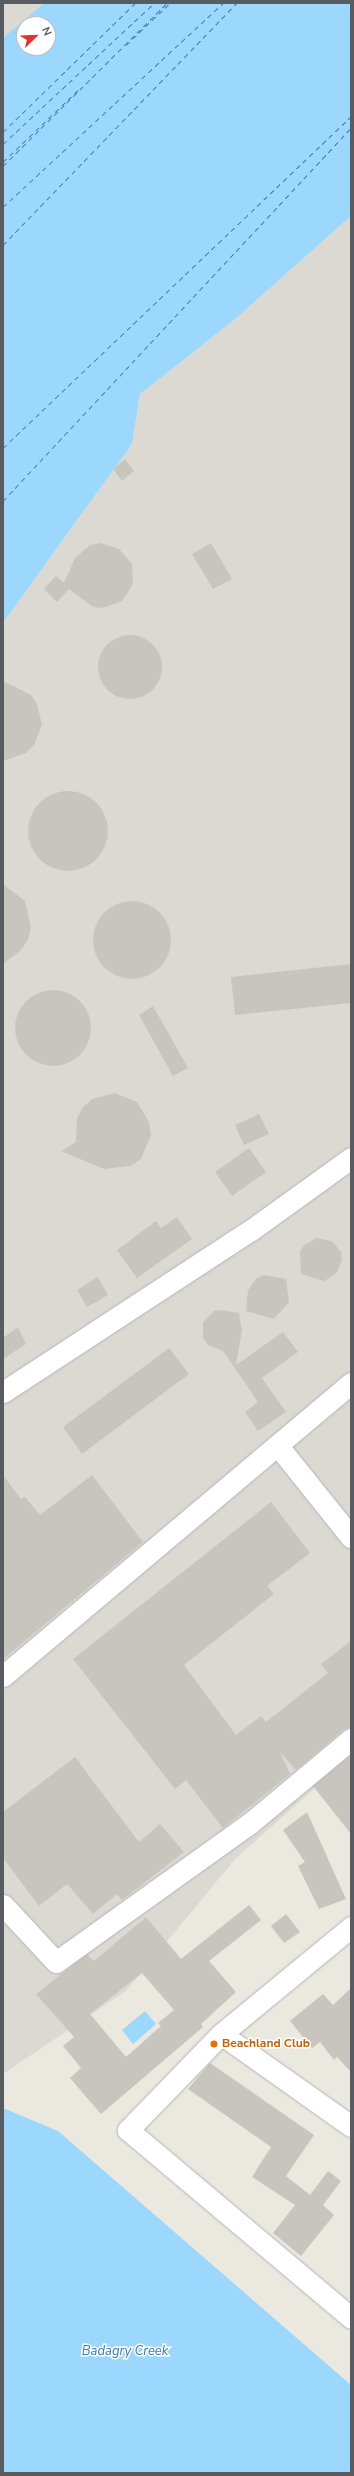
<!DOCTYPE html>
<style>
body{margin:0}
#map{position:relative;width:354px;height:2476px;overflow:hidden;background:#ebe8df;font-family:"Nunito Sans",sans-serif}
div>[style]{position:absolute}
.industrial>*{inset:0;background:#dcd9d3}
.water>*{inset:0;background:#9cd8fe}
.ferry>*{height:1px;margin-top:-0.5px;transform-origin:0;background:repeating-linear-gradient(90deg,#3b78ae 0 5px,transparent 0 9px)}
.building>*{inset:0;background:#c8c4be}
.round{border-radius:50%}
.roads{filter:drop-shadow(0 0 1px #b2b5ba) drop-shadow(0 0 1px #b2b5ba)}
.minor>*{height:21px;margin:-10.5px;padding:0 10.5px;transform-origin:10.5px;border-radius:10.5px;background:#fff}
.dots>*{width:11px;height:11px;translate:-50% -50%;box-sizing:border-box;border:2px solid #fff;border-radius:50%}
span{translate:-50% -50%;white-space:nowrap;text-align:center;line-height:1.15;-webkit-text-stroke:3px #fff;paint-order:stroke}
.food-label{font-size:12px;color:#c56008;font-weight:700}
.left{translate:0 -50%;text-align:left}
.water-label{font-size:13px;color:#3b78ae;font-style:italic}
.frame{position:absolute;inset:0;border:4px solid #585c60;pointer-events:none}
.north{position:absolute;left:16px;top:16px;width:40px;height:40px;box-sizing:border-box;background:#fff;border:1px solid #bcbebf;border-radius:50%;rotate:67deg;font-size:11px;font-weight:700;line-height:16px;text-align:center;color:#585c60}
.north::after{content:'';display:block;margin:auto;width:14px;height:18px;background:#e63029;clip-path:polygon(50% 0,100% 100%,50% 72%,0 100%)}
</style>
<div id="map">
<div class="industrial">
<div style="clip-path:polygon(3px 3px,44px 3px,3px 38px)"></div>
<div style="clip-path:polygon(351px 216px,351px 1756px,236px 1858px,126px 1991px,3px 2074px,3px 623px,132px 444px,140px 394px,234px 320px)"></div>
</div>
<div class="water">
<div style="clip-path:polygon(evenodd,44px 3px,351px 3px,351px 216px,234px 320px,140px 394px,132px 444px,3px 623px,3px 38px,44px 3px,24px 24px,48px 24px,48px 48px,24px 48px,24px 24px)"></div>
<div style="clip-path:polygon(145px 2011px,156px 2024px,133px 2044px,122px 2030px)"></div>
<div style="clip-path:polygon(3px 2108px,58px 2131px,351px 2385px,351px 2473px,3px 2473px)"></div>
</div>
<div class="ferry">
<div style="left:126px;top:45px;width:61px;rotate:-43.7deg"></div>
<div style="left:3px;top:132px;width:185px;rotate:-44.3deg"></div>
<div style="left:3px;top:144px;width:207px;rotate:-43deg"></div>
<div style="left:3px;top:162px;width:104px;rotate:-43.8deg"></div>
<div style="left:3px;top:166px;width:231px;rotate:-44.8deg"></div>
<div style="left:3px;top:207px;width:300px;rotate:-42.8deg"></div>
<div style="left:3px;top:245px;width:337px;rotate:-46deg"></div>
<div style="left:3px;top:448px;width:480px;rotate:-43.6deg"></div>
<div style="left:3px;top:501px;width:510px;rotate:-46.99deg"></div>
</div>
<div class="building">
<div style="clip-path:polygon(125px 459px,134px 471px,122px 481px,113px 469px)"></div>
<div style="clip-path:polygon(100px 543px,119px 549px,132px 564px,133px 584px,122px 601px,103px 608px,93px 607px,69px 589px,57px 602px,44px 589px,56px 576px,64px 583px,75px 558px,90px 545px)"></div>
<div style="clip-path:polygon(211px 543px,232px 579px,213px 589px,192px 554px)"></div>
<div class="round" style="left:98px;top:635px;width:64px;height:64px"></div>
<div style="clip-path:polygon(3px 681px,31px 695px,37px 704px,42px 725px,34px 745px,26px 753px,3px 761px)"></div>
<div class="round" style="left:28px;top:791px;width:80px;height:80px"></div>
<div style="clip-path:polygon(3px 884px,25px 901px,31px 927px,28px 940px,20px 951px,3px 964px)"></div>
<div class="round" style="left:93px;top:901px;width:78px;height:78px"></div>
<div style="clip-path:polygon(351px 964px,351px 1003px,235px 1015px,231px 977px)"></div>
<div class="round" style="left:15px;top:990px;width:76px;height:76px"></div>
<div style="clip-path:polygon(153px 1006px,188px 1068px,173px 1076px,139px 1015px)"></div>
<div style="clip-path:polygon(115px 1093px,137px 1102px,149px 1122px,151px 1135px,141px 1159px,130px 1166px,104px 1169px,61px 1151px,76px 1142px,77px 1118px,83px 1107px,92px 1099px)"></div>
<div style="clip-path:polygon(259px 1114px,269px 1134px,244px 1145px,235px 1125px)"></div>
<div style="clip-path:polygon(249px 1148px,266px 1172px,232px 1196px,215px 1172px)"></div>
<div style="clip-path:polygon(177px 1217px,192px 1239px,137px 1278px,117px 1250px,156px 1221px,161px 1228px)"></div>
<div style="clip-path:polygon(317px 1238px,332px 1241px,341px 1252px,342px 1260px,336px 1274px,324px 1281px,301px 1274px,300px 1252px,304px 1245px)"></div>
<div style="clip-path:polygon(264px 1275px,286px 1279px,289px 1302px,274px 1319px,246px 1311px,248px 1290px,257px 1278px)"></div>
<div style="clip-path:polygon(98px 1277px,108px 1295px,87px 1307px,77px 1290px)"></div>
<div style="clip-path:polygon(222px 1310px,239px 1313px,242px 1330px,236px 1365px,283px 1332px,298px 1352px,262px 1378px,286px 1412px,258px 1431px,245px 1412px,258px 1402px,223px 1351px,208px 1345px,203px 1338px,203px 1322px,214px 1311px)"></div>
<div style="clip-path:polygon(18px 1327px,26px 1344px,3px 1359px,3px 1338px)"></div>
<div style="clip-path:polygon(169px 1348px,189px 1374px,82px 1454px,63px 1427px)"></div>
<div style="clip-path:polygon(3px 1475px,21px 1499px,25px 1497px,40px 1515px,92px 1475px,143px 1542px,3px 1659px)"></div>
<div style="clip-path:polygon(271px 1502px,310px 1553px,267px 1586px,274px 1594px,184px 1665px,236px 1735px,261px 1716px,266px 1722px,328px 1673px,321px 1664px,351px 1641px,351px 1727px,343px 1730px,296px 1770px,280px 1752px,290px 1774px,223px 1828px,186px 1780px,175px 1789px,73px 1659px)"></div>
<div style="clip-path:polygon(351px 1755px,351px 1834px,313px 1786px)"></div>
<div style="clip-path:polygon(75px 1757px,139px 1842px,160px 1824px,184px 1852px,122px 1900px,117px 1894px,93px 1914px,67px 1884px,39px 1906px,3px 1858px,3px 1812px)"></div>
<div style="clip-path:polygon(307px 1812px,346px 1899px,319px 1909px,298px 1866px,305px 1862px,283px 1830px)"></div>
<div style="clip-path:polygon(evenodd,249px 1905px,261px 1920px,209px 1961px,236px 1992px,201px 2024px,203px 2027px,101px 2114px,70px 2078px,81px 2068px,63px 2046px,74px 2037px,36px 1994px,87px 1954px,94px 1961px,146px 1917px,181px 1959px,249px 1905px,142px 1973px,174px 2010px,158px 2023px,161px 2026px,126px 2057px,90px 2014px,142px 1973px)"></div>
<div style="clip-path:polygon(286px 1914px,300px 1932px,284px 1943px,271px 1926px)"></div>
<div style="clip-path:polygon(351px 1988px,351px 2072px,337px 2057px,334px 2060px,320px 2042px,312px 2048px,290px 2021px,323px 1994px,333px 2005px)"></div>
<div style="clip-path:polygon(210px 2063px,314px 2135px,286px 2176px,310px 2195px,328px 2171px,341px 2181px,323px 2205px,334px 2215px,301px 2256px,273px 2233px,295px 2205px,252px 2177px,271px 2147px,188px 2089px)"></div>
</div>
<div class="roads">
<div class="minor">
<div style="left:3px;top:1392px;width:296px;rotate:-33.2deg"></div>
<div style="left:251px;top:1230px;width:123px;rotate:-35.8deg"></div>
<div style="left:278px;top:1446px;width:117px;rotate:51.3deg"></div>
<div style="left:3px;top:1676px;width:455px;rotate:-40.1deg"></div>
<div style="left:3px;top:1905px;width:78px;rotate:47.1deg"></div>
<div style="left:56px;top:1962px;width:237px;rotate:-35.6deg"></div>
<div style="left:249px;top:1824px;width:133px;rotate:-39.8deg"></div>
<div style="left:351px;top:1927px;width:168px;rotate:140.5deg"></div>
<div style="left:221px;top:2034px;width:159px;rotate:35.3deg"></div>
<div style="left:221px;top:2034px;width:134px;rotate:134.1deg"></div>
<div style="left:128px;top:2130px;width:292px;rotate:40.1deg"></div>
</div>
</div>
<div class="dots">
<div style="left:214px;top:2044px;background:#e8710a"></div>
</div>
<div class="food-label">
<span class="left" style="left:222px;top:2044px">Beachland Club</span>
</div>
<div class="water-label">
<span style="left:125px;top:2351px">Badagry Creek</span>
</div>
<div class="frame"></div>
<div class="north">N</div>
</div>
